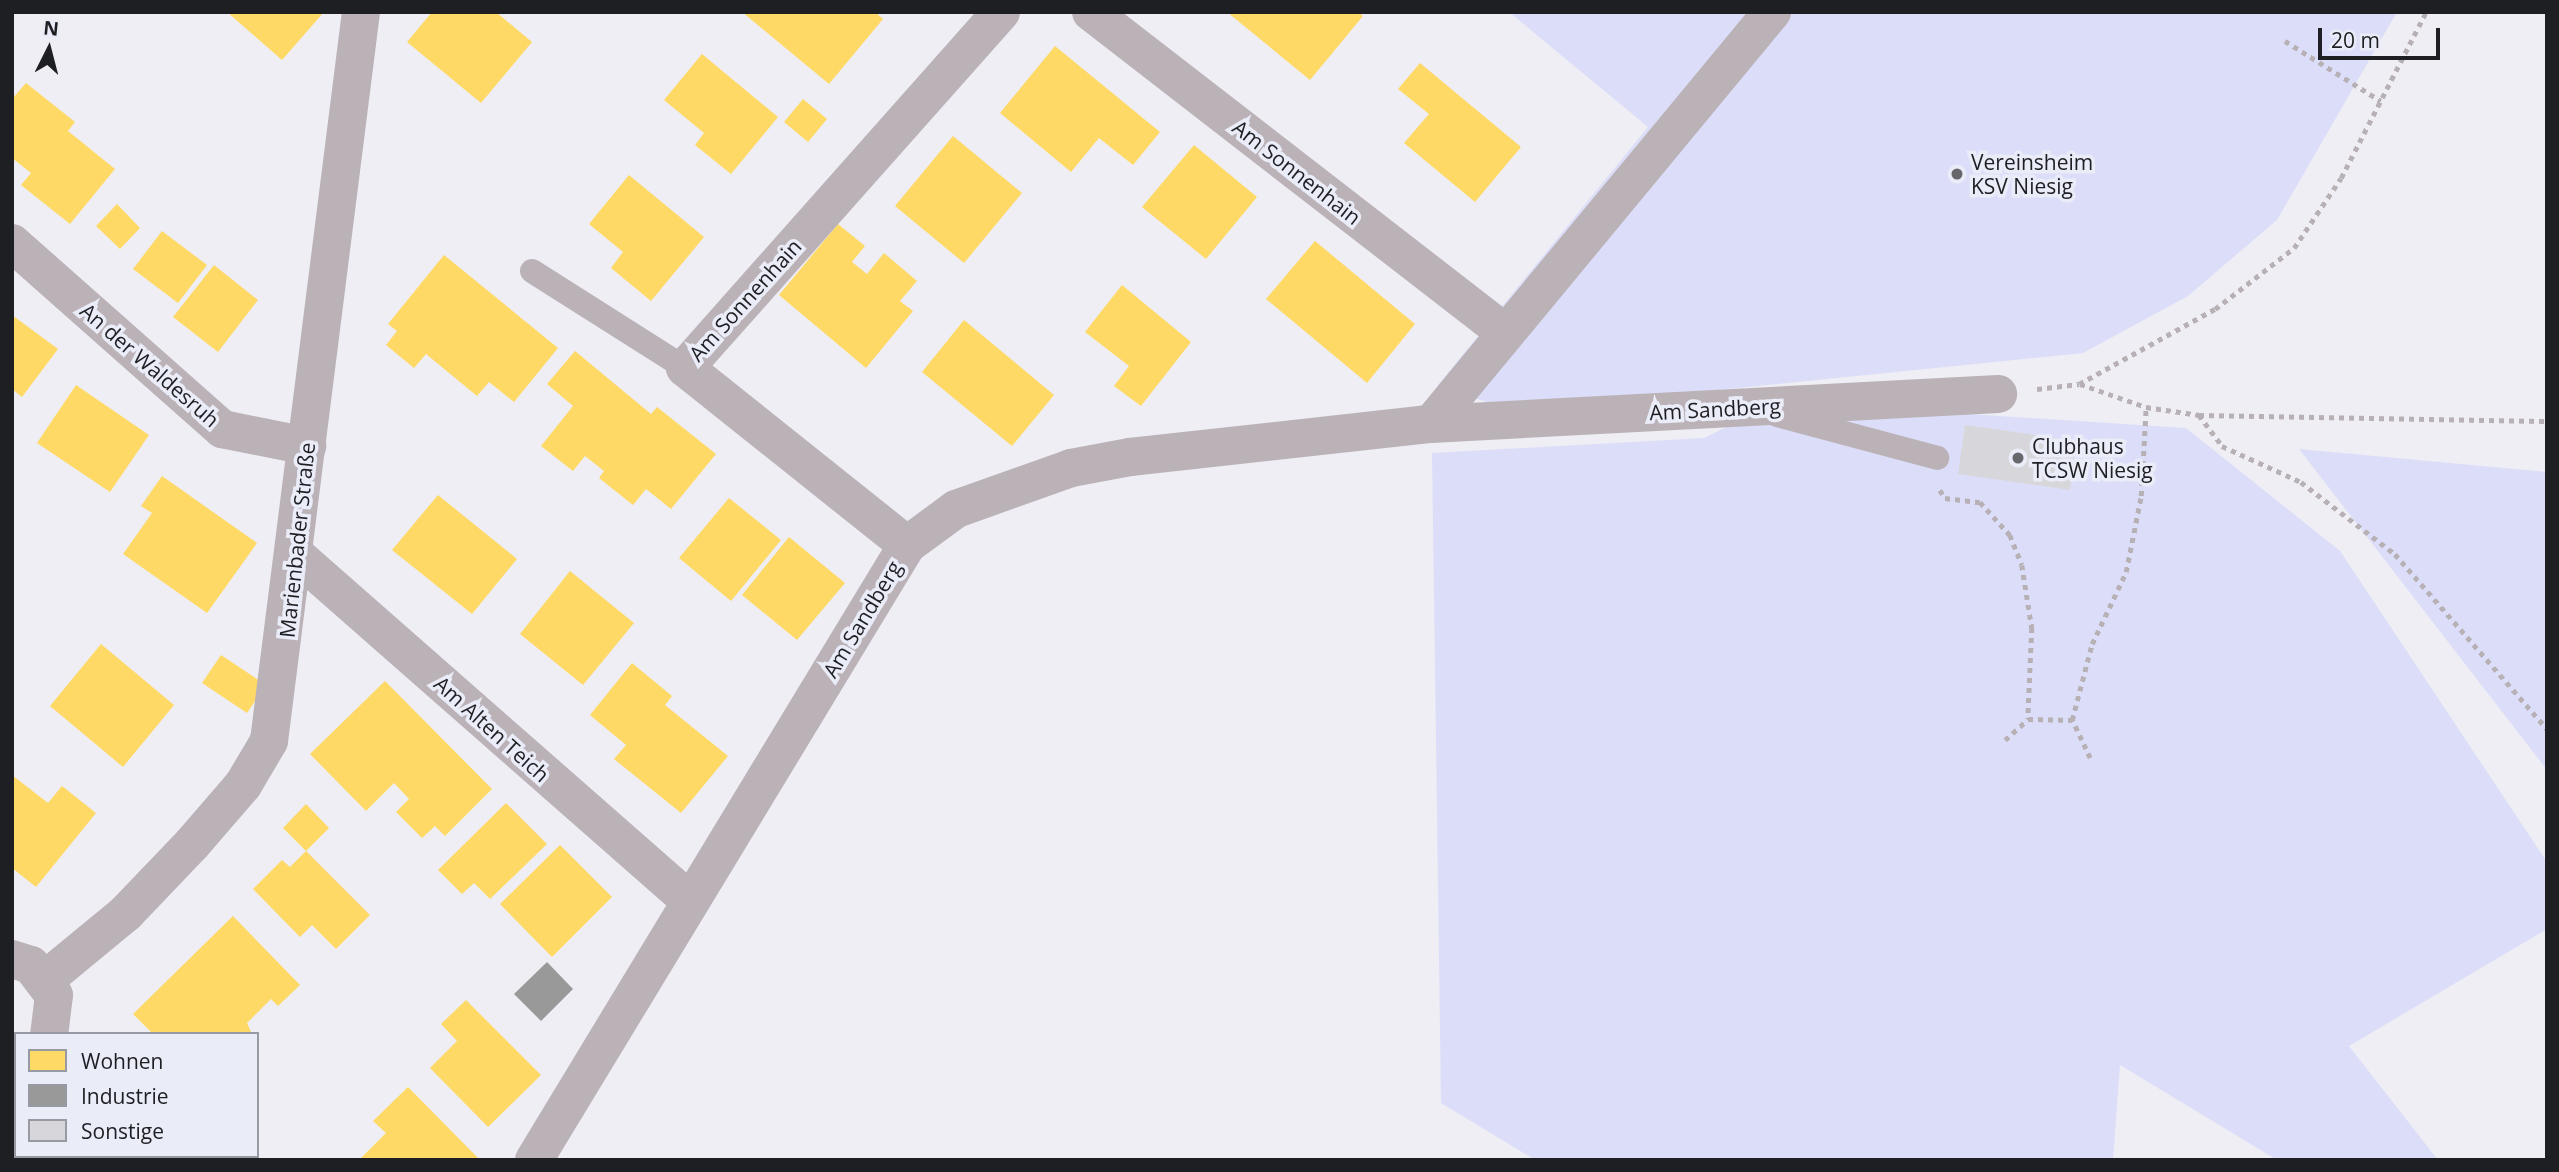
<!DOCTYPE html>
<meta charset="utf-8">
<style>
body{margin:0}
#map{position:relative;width:2559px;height:1172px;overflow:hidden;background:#eeeef4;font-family:"Open Sans",sans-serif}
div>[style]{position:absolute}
.green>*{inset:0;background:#dcdef9}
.homes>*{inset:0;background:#ffd966}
.industry>*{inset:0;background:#999}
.building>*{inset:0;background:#d7d7db}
.path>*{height:4.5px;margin-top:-2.25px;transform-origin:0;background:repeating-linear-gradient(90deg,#b7b1b6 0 5px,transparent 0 10px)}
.service>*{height:24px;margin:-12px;padding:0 12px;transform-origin:12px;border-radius:12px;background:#bbb2b8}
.minor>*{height:38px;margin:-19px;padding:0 19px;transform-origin:19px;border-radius:19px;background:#bbb2b8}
.dots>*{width:19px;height:19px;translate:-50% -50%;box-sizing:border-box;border:4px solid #eaecf8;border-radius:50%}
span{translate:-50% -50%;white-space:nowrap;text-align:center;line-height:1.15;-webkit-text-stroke:7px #eaecf8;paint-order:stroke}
.poi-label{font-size:21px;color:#1e1f23}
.left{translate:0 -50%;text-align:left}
.street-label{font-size:21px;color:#1e1f23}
.frame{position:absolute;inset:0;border:14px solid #1e1f23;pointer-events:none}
.legend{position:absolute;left:14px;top:1032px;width:245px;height:126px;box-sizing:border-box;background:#eaecf8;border:2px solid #989aa3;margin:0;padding:9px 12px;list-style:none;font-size:21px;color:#1e1f23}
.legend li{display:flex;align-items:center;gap:14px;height:35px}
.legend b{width:35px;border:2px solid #989aa3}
.north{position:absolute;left:14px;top:14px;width:70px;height:70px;-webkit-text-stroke:5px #eaecf8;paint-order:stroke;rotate:6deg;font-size:19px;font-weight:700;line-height:28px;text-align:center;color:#1e1f23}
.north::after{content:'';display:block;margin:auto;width:24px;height:32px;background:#1e1f23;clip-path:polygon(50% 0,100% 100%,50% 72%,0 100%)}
.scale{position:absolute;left:2318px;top:28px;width:122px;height:32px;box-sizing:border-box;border:4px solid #1e1f23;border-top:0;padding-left:9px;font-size:21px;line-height:24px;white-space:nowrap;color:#1e1f23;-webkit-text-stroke:5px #eaecf8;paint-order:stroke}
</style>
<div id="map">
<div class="green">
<div style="clip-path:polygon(1509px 12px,2397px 12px,2277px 220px,2188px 296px,2083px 353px,1512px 411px,1438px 385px,1648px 127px)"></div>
<div style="clip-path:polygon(1761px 410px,1938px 412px,2186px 428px,2340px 551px,2547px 862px,2547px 929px,2349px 1046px,2438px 1160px,2277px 1160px,2120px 1065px,2113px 1160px,1535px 1160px,1441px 1103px,1432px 453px,1704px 438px)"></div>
<div style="clip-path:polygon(2299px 449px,2547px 472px,2547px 770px)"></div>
</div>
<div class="homes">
<div style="clip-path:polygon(227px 12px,324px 12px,282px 60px)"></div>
<div style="clip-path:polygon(432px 12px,496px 12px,532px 42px,481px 103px,407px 42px)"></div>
<div style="clip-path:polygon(742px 12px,875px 12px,883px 19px,829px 84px)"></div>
<div style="clip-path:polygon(1227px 12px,1358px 12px,1363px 16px,1310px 80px)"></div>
<div style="clip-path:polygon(1055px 46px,1160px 132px,1133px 165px,1099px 138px,1071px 172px,1000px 113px)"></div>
<div style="clip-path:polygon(702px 54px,778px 117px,731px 174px,695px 145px,704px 133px,664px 100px)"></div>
<div style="clip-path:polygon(1420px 63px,1521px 147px,1475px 202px,1404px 143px,1429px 114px,1398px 89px)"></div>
<div style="clip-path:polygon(26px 83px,75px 122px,68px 131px,115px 169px,70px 224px,21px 185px,31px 173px,12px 158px,12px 99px)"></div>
<div style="clip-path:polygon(803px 99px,827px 119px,808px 142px,784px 122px)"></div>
<div style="clip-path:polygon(953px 136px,1022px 193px,964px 263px,895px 206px)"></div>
<div style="clip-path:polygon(1194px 145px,1257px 197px,1206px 259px,1142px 207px)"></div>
<div style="clip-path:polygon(629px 175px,704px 237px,651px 301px,611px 268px,623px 252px,589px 224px)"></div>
<div style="clip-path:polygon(117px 204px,140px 228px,120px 249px,96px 226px)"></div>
<div style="clip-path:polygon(838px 224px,865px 246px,852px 262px,867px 274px,884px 253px,917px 281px,900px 301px,913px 311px,866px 368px,779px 295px)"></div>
<div style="clip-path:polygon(162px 231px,207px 265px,178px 303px,133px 269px)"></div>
<div style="clip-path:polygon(1315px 241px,1415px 324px,1367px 383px,1266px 299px)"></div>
<div style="clip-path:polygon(444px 255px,558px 348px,514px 402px,489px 382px,477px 396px,426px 354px,414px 368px,386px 345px,397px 331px,388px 324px)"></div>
<div style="clip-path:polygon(214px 265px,258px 300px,218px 352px,173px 317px)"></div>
<div style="clip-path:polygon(1122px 285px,1191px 342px,1141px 406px,1114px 386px,1129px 366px,1085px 332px)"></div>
<div style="clip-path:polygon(12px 315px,58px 349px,22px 397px,12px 389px)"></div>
<div style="clip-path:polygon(964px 320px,1054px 395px,1012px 446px,922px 372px)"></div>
<div style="clip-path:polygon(575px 351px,651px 414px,657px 407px,716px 454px,671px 509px,646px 489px,633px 505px,599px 478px,604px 471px,585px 456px,573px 471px,541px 446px,573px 406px,547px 384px)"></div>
<div style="clip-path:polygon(76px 385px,149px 435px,110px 492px,37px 443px)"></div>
<div style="clip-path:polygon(162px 476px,257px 543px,207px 613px,123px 554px,152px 513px,141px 506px)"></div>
<div style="clip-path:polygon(438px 495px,517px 559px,472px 614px,392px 550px)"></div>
<div style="clip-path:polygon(729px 498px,781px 540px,731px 601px,679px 558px)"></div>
<div style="clip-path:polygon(789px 537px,845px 583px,797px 640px,742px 595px)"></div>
<div style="clip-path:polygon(570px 571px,634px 623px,583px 685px,520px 634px)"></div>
<div style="clip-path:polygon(101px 644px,174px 705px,123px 767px,50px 706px)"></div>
<div style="clip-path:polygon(221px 655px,266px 685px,247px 713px,202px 683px)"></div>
<div style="clip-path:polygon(632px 663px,672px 696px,665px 705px,728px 756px,681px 813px,614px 759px,626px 745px,590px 715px)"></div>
<div style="clip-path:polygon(385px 681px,492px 789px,445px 836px,435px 826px,422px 838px,396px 812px,409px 799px,394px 783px,366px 811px,310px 754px)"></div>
<div style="clip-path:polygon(12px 775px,48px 803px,62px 786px,96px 813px,36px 887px,12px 868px)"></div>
<div style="clip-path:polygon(506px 803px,547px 844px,490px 899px,474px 883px,462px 894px,438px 870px)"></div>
<div style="clip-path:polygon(306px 804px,329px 828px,306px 851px,283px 828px)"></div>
<div style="clip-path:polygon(560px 845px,612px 897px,552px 957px,500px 904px)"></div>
<div style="clip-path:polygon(306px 851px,370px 915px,336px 949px,312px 925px,300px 937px,253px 889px,282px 860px,290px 867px)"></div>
<div style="clip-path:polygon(233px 916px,300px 985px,278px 1006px,271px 999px,247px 1023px,252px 1034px,153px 1034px,133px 1014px)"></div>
<div style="clip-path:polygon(466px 1000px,541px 1075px,488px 1127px,430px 1068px,457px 1041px,441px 1024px)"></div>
<div style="clip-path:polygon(408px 1087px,480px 1160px,359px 1160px,386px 1133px,373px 1121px)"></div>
</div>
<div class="industry">
<div style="clip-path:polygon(547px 962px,573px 989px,541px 1021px,514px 994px)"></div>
</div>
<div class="building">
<div style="clip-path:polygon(1965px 425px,2077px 441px,2070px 490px,1958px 474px)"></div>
</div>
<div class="path">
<div style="left:2285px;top:41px;width:113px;rotate:32deg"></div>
<div style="left:2080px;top:384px;width:70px;rotate:19.2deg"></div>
<div style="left:2146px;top:407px;width:54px;rotate:8.6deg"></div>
<div style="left:2199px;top:415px;width:348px;rotate:1deg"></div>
<div style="left:2037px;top:389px;width:42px;rotate:-6.8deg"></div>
<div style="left:2079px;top:384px;width:155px;rotate:-28.9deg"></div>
<div style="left:2215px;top:309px;width:100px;rotate:-37.7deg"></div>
<div style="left:2294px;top:248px;width:84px;rotate:-56.1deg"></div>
<div style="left:2341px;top:178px;width:186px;rotate:-62.9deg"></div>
<div style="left:2199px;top:415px;width:39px;rotate:53deg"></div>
<div style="left:2222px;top:446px;width:87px;rotate:24.5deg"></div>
<div style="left:2301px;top:482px;width:118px;rotate:37.5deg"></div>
<div style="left:2395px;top:554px;width:232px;rotate:49deg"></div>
<div style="left:1940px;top:490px;width:9px;rotate:58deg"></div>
<div style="left:1945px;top:498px;width:35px;rotate:7deg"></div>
<div style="left:1980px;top:502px;width:45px;rotate:47.7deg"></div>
<div style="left:2010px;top:535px;width:32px;rotate:68deg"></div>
<div style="left:2022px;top:565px;width:64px;rotate:81deg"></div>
<div style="left:2032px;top:628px;width:91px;rotate:92.5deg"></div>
<div style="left:2005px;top:740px;width:31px;rotate:-42deg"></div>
<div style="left:2028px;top:719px;width:44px;rotate:1.3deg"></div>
<div style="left:2090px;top:758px;width:42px;rotate:-115.3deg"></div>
<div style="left:2072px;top:720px;width:79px;rotate:-75.3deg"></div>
<div style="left:2092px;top:644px;width:80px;rotate:-64.7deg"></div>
<div style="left:2126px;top:572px;width:77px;rotate:-78.8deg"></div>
<div style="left:2141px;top:496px;width:89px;rotate:-86.8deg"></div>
</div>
<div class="service">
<div style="left:532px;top:271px;width:181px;rotate:32.4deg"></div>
<div style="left:1777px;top:415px;width:166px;rotate:15deg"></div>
</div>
<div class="minor">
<div style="left:1091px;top:12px;width:521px;rotate:37.75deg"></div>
<div style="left:12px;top:243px;width:281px;rotate:41.5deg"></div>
<div style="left:222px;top:429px;width:87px;rotate:11.3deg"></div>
<div style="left:1431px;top:424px;width:535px;rotate:-50.39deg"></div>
<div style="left:907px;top:545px;width:284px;rotate:-141.4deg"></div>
<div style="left:685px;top:368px;width:476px;rotate:-48.4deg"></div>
<div style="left:296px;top:555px;width:524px;rotate:41.29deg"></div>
<div style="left:12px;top:959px;width:20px;rotate:18deg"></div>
<div style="left:31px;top:965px;width:38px;rotate:53deg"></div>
<div style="left:54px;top:995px;width:39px;rotate:97deg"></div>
<div style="left:46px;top:979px;width:104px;rotate:-39.5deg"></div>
<div style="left:126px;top:913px;width:95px;rotate:-46.3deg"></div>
<div style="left:192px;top:844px;width:78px;rotate:-49.2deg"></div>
<div style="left:243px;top:785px;width:51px;rotate:-59.4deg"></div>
<div style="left:269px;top:741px;width:735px;rotate:-82.81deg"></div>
<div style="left:12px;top:1059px;width:4px;rotate:-14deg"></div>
<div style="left:136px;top:1156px;width:5px;rotate:53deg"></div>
<div style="left:534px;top:1160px;width:719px;rotate:-58.76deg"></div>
<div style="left:907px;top:545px;width:61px;rotate:-36.3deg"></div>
<div style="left:956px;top:509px;width:122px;rotate:-19.6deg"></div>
<div style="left:1071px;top:468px;width:60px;rotate:-10.6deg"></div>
<div style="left:1130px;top:457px;width:303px;rotate:-6.3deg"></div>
<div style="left:1431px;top:424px;width:568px;rotate:-3.03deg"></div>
</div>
<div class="dots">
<div style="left:1957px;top:174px;background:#67676c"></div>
<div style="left:2018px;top:458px;background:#67676c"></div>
</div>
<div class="poi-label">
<span class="left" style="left:1971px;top:174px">Vereinsheim<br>KSV Niesig</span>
<span class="left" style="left:2032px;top:458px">Clubhaus<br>TCSW Niesig</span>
</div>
<div class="street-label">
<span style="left:1297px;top:172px;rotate:38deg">Am Sonnenhain</span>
<span style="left:745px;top:300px;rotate:-48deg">Am Sonnenhain</span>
<span style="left:150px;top:365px;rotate:41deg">An der Waldesruh</span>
<span style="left:1715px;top:409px;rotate:-3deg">Am Sandberg</span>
<span style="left:297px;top:540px;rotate:-84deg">Marienbader Straße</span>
<span style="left:862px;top:619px;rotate:-59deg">Am Sandberg</span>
<span style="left:492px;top:729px;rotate:42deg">Am Alten Teich</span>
</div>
<div class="frame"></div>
<ul class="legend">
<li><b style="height:19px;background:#ffd966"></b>Wohnen</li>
<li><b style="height:19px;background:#999"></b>Industrie</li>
<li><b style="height:19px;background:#d7d7db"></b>Sonstige</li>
</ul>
<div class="north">N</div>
<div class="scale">20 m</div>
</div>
